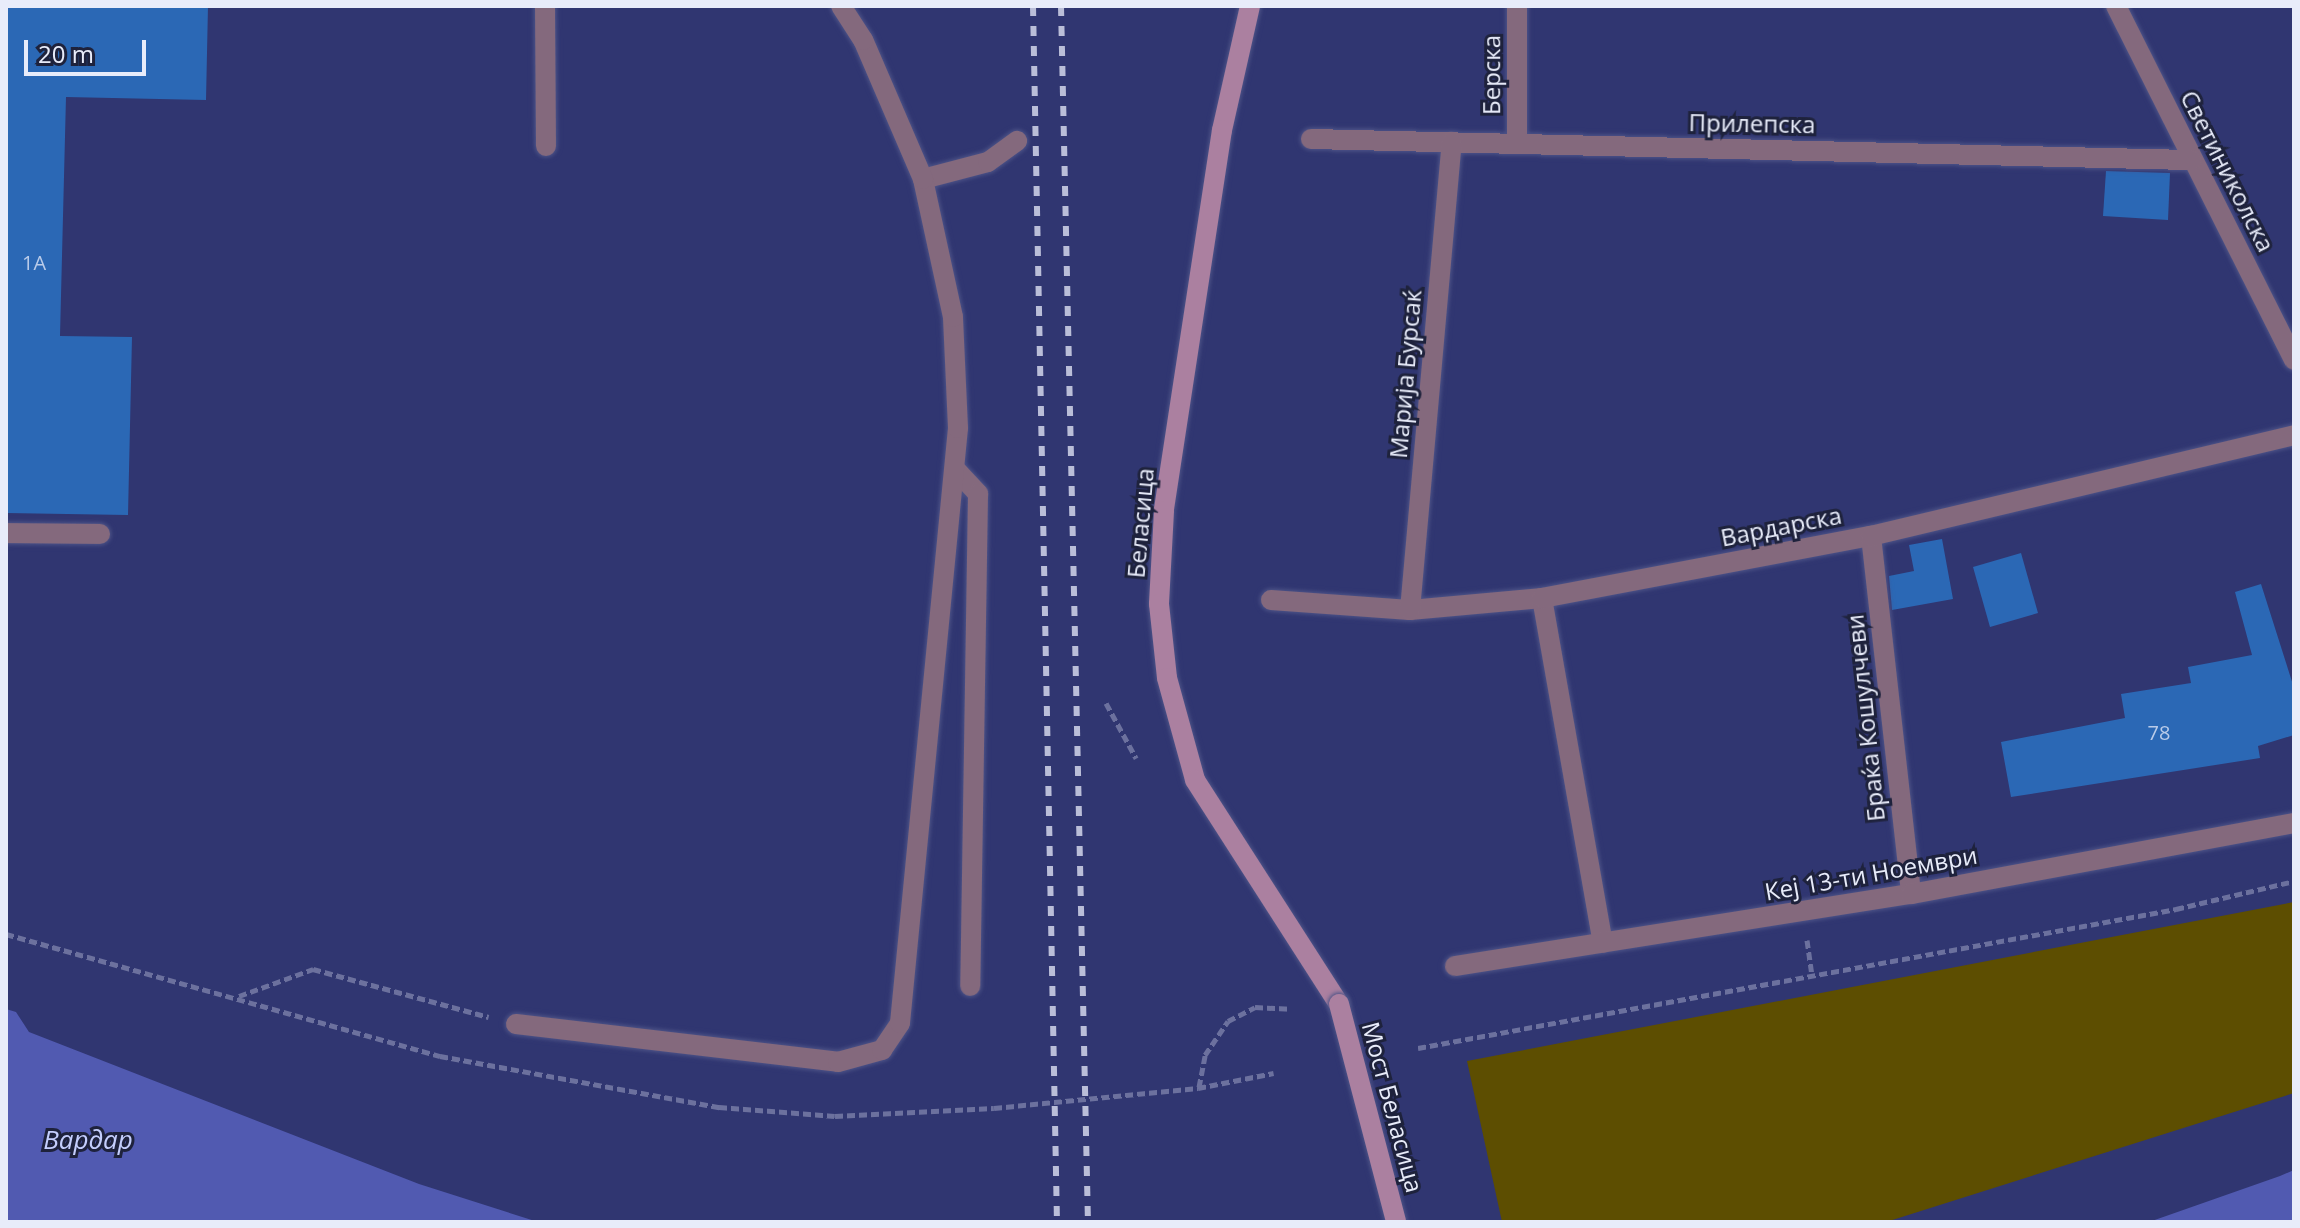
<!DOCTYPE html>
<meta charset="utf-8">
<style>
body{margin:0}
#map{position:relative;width:2300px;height:1228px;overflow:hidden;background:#303671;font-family:"Open Sans",sans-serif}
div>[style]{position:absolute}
.green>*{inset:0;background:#5d4e01}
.water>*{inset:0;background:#515ab1}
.building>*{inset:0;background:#2b68b5}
.path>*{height:5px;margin-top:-2.5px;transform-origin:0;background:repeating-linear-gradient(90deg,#6c719e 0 8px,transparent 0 12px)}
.roads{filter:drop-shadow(0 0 2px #4d5387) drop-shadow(0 0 2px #4d5387)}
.lane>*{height:20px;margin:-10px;padding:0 10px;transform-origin:10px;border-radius:10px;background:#84697d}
.street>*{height:20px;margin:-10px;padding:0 10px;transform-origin:10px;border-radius:10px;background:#84697d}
.secondary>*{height:20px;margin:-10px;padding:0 10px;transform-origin:10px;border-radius:10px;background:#ab80a0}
.rail>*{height:6px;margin-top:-3px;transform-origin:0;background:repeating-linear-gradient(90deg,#babed8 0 10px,transparent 0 20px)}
.bridges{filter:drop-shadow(0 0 2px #4d5387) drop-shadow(0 0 2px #4d5387)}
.secondary-bridge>*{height:20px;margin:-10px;padding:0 10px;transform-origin:10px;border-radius:10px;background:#ab80a0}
span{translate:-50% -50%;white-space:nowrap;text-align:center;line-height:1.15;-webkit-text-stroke:6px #1e223c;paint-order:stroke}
.number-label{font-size:20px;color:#b9cbe9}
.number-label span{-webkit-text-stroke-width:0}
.street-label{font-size:24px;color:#e8ecfa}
.water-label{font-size:26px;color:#c4cefd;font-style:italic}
.frame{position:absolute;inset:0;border:8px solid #e8ecfa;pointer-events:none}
.scale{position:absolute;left:24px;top:40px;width:122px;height:36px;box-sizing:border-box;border:4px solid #e8ecfa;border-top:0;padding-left:10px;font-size:24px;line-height:28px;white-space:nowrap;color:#e8ecfa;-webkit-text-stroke:6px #1e223c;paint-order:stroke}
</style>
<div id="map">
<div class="green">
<div style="clip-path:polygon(2294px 902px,2294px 1093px,1886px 1222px,1502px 1222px,1467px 1061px)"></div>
</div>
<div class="water">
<div style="clip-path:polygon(6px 1009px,16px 1012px,29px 1032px,419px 1184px,538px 1222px,6px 1222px)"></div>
<div style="clip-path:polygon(2294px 1170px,2294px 1222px,2149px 1222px,2280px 1176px)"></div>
</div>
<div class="building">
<div style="clip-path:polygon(6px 6px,208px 6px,206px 100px,66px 97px,60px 336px,132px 337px,128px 515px,6px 513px)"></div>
<div style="clip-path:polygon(2106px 171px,2170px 173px,2168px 220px,2103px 216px)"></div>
<div style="clip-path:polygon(1942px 539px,1953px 599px,1892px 610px,1889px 576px,1914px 571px,1909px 545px)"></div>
<div style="clip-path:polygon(2021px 553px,2038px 613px,1990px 627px,1973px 567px)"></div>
<div style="clip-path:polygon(2261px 584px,2294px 688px,2294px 735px,2258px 746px,2260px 758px,2011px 797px,2001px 742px,2125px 718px,2121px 694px,2191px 683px,2188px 667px,2252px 655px,2235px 592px)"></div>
</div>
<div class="path">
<div style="left:1106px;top:703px;width:63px;rotate:61.4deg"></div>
<div style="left:6px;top:934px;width:451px;rotate:15.7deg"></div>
<div style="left:440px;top:1056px;width:284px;rotate:10.4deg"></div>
<div style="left:719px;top:1107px;width:116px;rotate:4.4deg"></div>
<div style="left:835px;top:1116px;width:159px;rotate:-2.9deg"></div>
<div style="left:994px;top:1108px;width:205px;rotate:-5.6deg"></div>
<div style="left:1198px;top:1088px;width:77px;rotate:-11.2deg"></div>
<div style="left:1807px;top:940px;width:37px;rotate:82deg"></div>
<div style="left:239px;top:996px;width:79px;rotate:-20deg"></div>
<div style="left:313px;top:969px;width:182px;rotate:15.3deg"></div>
<div style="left:1418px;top:1048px;width:771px;rotate:-10.39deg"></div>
<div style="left:2176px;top:909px;width:121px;rotate:-13.3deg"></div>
<div style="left:1199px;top:1087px;width:33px;rotate:-79deg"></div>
<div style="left:1205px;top:1055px;width:41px;rotate:-55.9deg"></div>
<div style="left:1228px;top:1021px;width:30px;rotate:-27deg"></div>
<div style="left:1255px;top:1007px;width:35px;rotate:3deg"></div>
</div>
<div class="roads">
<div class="lane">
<div style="left:923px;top:179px;width:67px;rotate:-14.7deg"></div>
<div style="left:988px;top:162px;width:36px;rotate:-36deg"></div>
<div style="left:955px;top:469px;width:34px;rotate:47deg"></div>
<div style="left:978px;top:494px;width:492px;rotate:90.9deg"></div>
<div style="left:6px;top:533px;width:94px;rotate:0.6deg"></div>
</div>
<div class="street">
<div style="left:545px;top:6px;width:140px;rotate:89.6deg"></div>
<div style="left:1517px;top:6px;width:137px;rotate:90deg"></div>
<div style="left:2116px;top:6px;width:396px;rotate:63.3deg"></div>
<div style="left:1311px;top:139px;width:881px;rotate:1.37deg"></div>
<div style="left:1871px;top:536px;width:360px;rotate:83.6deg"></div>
<div style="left:1542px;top:598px;width:350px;rotate:80deg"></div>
<div style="left:1271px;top:600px;width:139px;rotate:4.1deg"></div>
<div style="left:1410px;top:610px;width:133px;rotate:-5.2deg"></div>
<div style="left:1542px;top:598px;width:335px;rotate:-10.7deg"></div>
<div style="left:1871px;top:536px;width:435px;rotate:-13.4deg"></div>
<div style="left:1410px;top:610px;width:470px;rotate:-84.9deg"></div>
<div style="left:1455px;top:966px;width:462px;rotate:-9deg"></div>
<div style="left:1911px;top:894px;width:390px;rotate:-10.5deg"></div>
<div style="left:516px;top:1024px;width:324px;rotate:6.7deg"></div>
<div style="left:838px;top:1062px;width:46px;rotate:-15.3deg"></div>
<div style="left:882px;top:1050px;width:32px;rotate:-56deg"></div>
<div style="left:900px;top:1023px;width:598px;rotate:-84.43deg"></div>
<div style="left:958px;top:428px;width:111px;rotate:-92.6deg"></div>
<div style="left:953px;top:317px;width:141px;rotate:-102.3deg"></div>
<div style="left:923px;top:179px;width:151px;rotate:-113.3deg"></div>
<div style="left:863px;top:40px;width:40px;rotate:-122.9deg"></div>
</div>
<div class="secondary">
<div style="left:1250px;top:6px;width:127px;rotate:102.7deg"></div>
<div style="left:1222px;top:130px;width:385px;rotate:98.7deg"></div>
<div style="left:1164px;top:511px;width:93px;rotate:93.1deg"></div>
<div style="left:1159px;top:604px;width:74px;rotate:83.8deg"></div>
<div style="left:1167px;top:678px;width:106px;rotate:74.6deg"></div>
<div style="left:1195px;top:780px;width:266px;rotate:57.3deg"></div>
</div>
</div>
<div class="rail">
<div style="left:1033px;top:6px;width:1216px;rotate:88.87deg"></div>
<div style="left:1061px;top:6px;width:1216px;rotate:88.73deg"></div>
</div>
<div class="bridges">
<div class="secondary-bridge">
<div style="left:1339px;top:1004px;width:225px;rotate:75.3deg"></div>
</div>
</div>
<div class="number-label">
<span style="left:34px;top:262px">1А</span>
<span style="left:2159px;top:732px">78</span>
</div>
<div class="street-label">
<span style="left:1491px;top:75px;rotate:-90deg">Берска</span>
<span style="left:1752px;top:123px;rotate:1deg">Прилепска</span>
<span style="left:2228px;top:171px;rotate:63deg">Светиниколска</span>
<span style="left:1405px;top:374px;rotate:-85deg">Марија Бурсаќ</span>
<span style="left:1140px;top:523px;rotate:-85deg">Беласица</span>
<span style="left:1781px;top:526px;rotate:-11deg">Вардарска</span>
<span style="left:1865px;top:718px;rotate:-96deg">Браќа Кошулчеви</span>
<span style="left:1871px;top:873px;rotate:-10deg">Кеј 13-ти Ноември</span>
<span style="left:1393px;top:1107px;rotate:75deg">Мост Беласица</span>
</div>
<div class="water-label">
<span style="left:88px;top:1140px">Вардар</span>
</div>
<div class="frame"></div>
<div class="scale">20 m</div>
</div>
